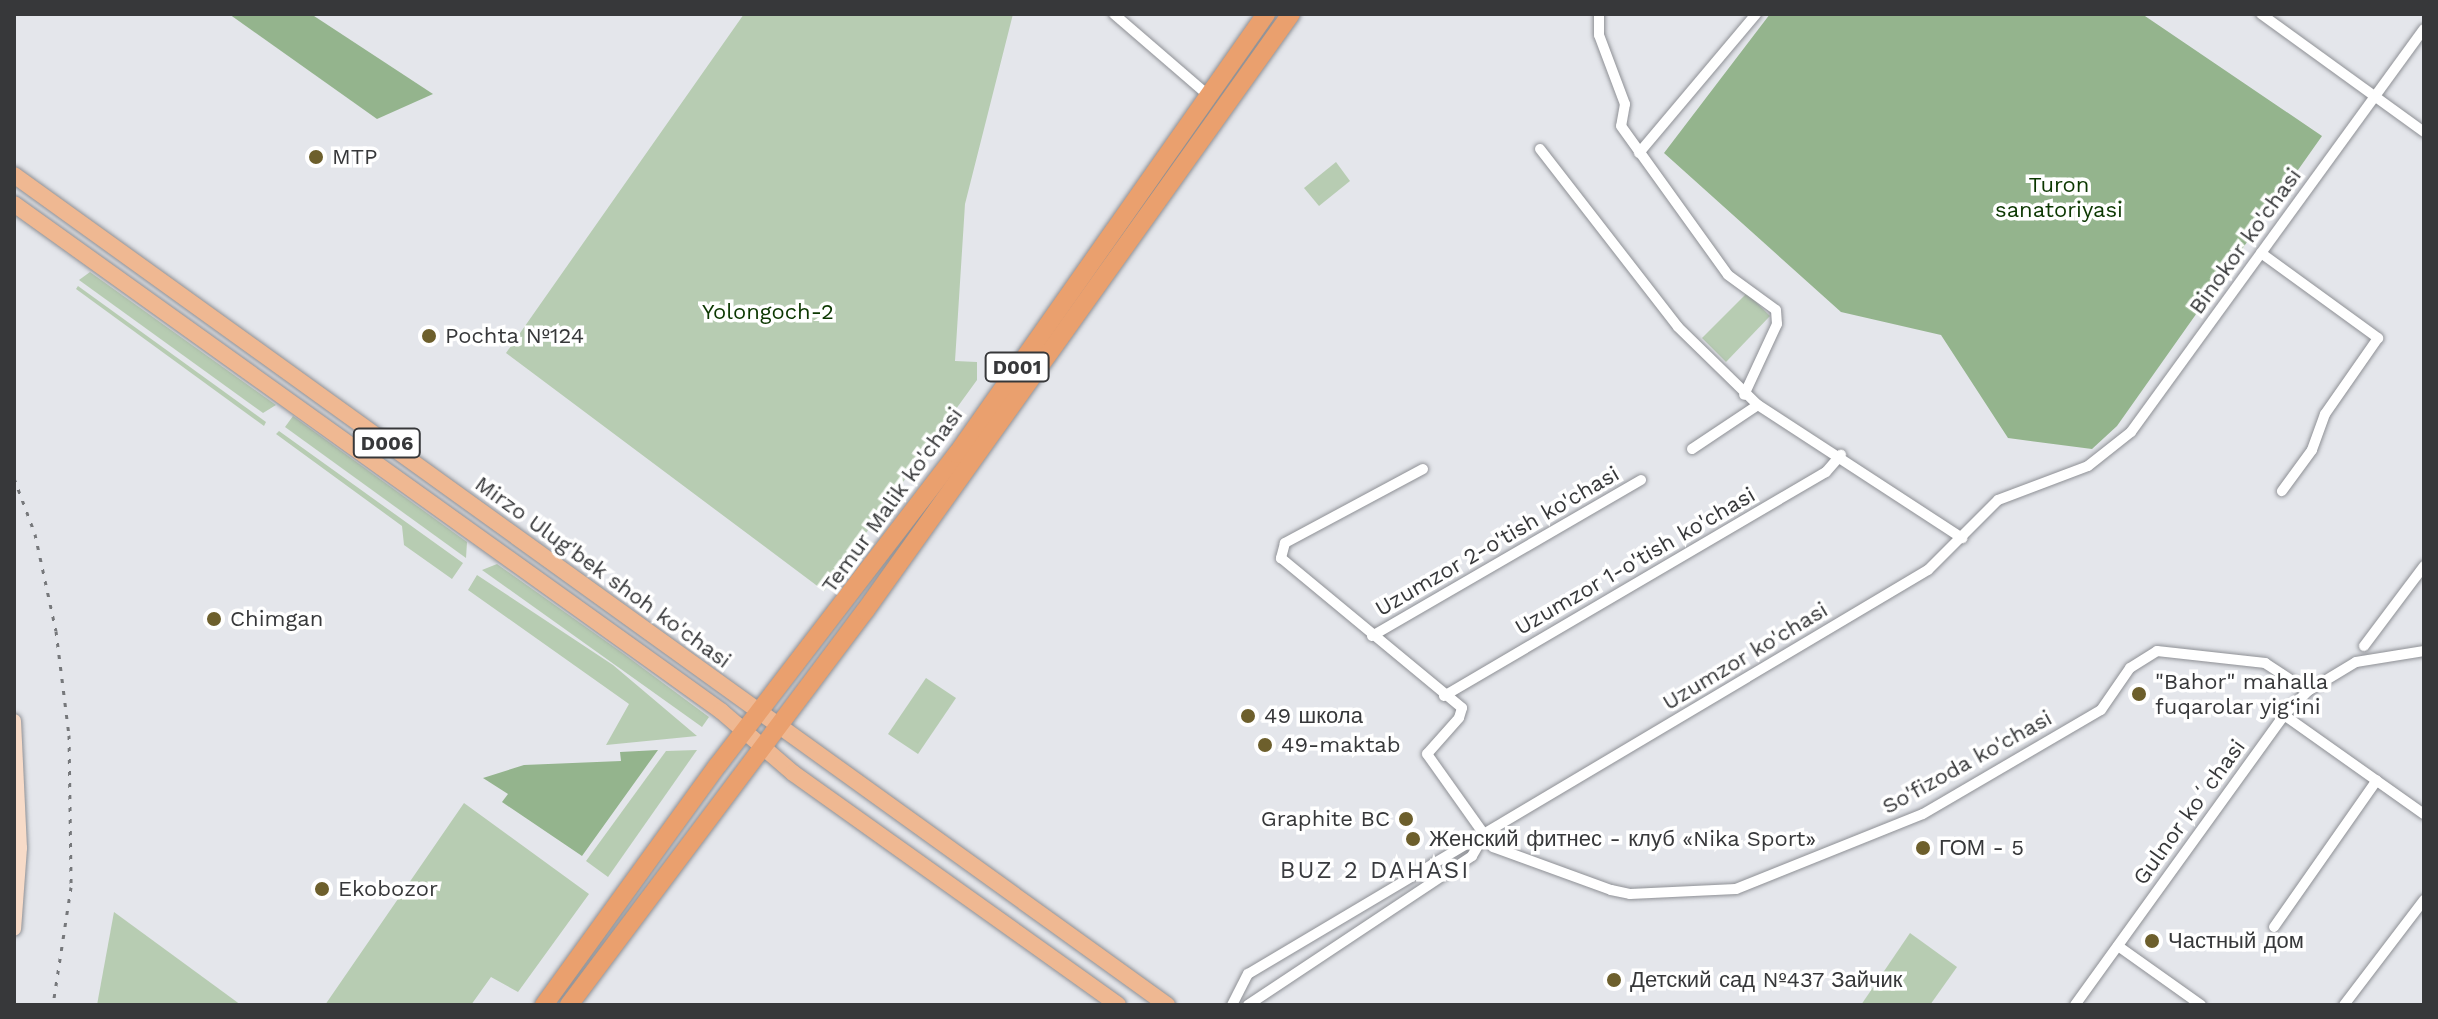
<!DOCTYPE html>
<meta charset="utf-8">
<style>
body{margin:0}
#map{position:relative;width:2438px;height:1019px;overflow:hidden;background:#e4e6eb;font-family:"Work Sans",sans-serif}
div>[style]{position:absolute}
.green>*{inset:0;background:#b7ccb2}
.forest>*{inset:0;background:#94b48d}
.roads{filter:drop-shadow(0 0 2px #8e9095) drop-shadow(0 0 2px #8e9095)}
.minor>*{height:10px;margin:-5px;padding:0 5px;transform-origin:5px;border-radius:5px;background:#fff}
.secondary>*{height:14px;margin:-7px;padding:0 7px;transform-origin:7px;border-radius:7px;background:#f7dbc8}
.primary>*{height:16px;margin:-8px;padding:0 8px;transform-origin:8px;border-radius:8px;background:#efb892}
.trunk>*{height:18px;margin:-9px;padding:0 9px;transform-origin:9px;border-radius:9px;background:#eaa06e}
.rail>*{height:3px;margin-top:-1.5px;transform-origin:0;background:repeating-linear-gradient(90deg,#76787b 0 4px,transparent 0 12px)}
.dots>*{width:22px;height:22px;translate:-50% -50%;box-sizing:border-box;border:4px solid #fff;border-radius:50%}
span{translate:-50% -50%;white-space:nowrap;text-align:center;line-height:1.15;-webkit-text-stroke:7px #fff;paint-order:stroke}
.shield-label span{padding:2px 6px;background:#fff;border:2px solid;border-radius:6px;-webkit-text-stroke-width:0}
.shield-label{font-size:20px;color:#37383a;font-weight:700}
.poi-label{font-size:22px;color:#37383a}
.left{translate:0 -50%;text-align:left}
.right{translate:-100% -50%;text-align:right}
.park-label{font-size:22px;color:#0b3700}
.street-label{font-size:22px;color:#37383a}
.neighbourhood-label{font-size:24px;color:#393b3f;letter-spacing:2px}
.frame{position:absolute;inset:0;border:16px solid #37383a;pointer-events:none}
</style>
<div id="map">
<div class="green">
<div style="clip-path:polygon(744px 14px,1013px 14px,965px 204px,955px 361px,977px 362px,977px 380px,824px 591px,506px 353px)"></div>
<div style="clip-path:polygon(1336px 162px,1350px 181px,1319px 206px,1304px 188px)"></div>
<div style="clip-path:polygon(90px 272px,276px 405px,263px 413px,79px 280px)"></div>
<div style="clip-path:polygon(78px 286px,266px 422px,264px 426px,76px 289px)"></div>
<div style="clip-path:polygon(1747px 293px,1770px 316px,1726px 362px,1702px 338px)"></div>
<div style="clip-path:polygon(293px 416px,467px 542px,466px 558px,285px 427px)"></div>
<div style="clip-path:polygon(279px 431px,463px 563px,452px 579px,404px 545px,402px 526px,276px 434px)"></div>
<div style="clip-path:polygon(497px 564px,624px 654px,709px 717px,702px 727px,482px 570px)"></div>
<div style="clip-path:polygon(477px 575px,613px 665px,697px 736px,606px 745px,629px 704px,468px 590px)"></div>
<div style="clip-path:polygon(926px 678px,956px 698px,918px 754px,888px 734px)"></div>
<div style="clip-path:polygon(697px 750px,608px 877px,586px 861px,666px 751px)"></div>
<div style="clip-path:polygon(464px 803px,589px 894px,518px 992px,491px 977px,471px 1005px,325px 1005px)"></div>
<div style="clip-path:polygon(114px 912px,241px 1005px,97px 1005px)"></div>
<div style="clip-path:polygon(1910px 933px,1957px 967px,1930px 1005px,1861px 1005px)"></div>
</div>
<div class="forest">
<div style="clip-path:polygon(229px 14px,311px 14px,433px 94px,377px 119px)"></div>
<div style="clip-path:polygon(1770px 14px,2142px 14px,2322px 136px,2117px 426px,2092px 449px,2008px 438px,1941px 335px,1841px 312px,1664px 153px)"></div>
<div style="clip-path:polygon(658px 750px,582px 856px,502px 802px,508px 794px,483px 778px,524px 765px,621px 761px,620px 752px)"></div>
</div>
<div class="roads">
<div class="minor">
<div style="left:1114px;top:14px;width:124px;rotate:40.8deg"></div>
<div style="left:1599px;top:14px;width:21px;rotate:90deg"></div>
<div style="left:1599px;top:35px;width:74px;rotate:69.4deg"></div>
<div style="left:1625px;top:104px;width:22px;rotate:100deg"></div>
<div style="left:1621px;top:126px;width:183px;rotate:54.3deg"></div>
<div style="left:1728px;top:275px;width:59px;rotate:36.1deg"></div>
<div style="left:1776px;top:310px;width:14px;rotate:86deg"></div>
<div style="left:1777px;top:324px;width:78px;rotate:114.9deg"></div>
<div style="left:2261px;top:14px;width:201px;rotate:35.9deg"></div>
<div style="left:1540px;top:149px;width:225px;rotate:52.2deg"></div>
<div style="left:1678px;top:327px;width:112px;rotate:44.3deg"></div>
<div style="left:1639px;top:153px;width:182px;rotate:-49.9deg"></div>
<div style="left:2261px;top:253px;width:145px;rotate:36deg"></div>
<div style="left:2378px;top:338px;width:93px;rotate:124.9deg"></div>
<div style="left:2325px;top:414px;width:38px;rotate:110deg"></div>
<div style="left:2312px;top:450px;width:51px;rotate:126.2deg"></div>
<div style="left:1692px;top:449px;width:79px;rotate:-33.7deg"></div>
<div style="left:1758px;top:405px;width:244px;rotate:33.1deg"></div>
<div style="left:1423px;top:469px;width:157px;rotate:151.8deg"></div>
<div style="left:1285px;top:543px;width:16px;rotate:105deg"></div>
<div style="left:1281px;top:558px;width:235px;rotate:39.6deg"></div>
<div style="left:1462px;top:708px;width:10px;rotate:107deg"></div>
<div style="left:1459px;top:718px;width:48px;rotate:131.6deg"></div>
<div style="left:1427px;top:754px;width:114px;rotate:54.6deg"></div>
<div style="left:1493px;top:847px;width:126px;rotate:20deg"></div>
<div style="left:1611px;top:890px;width:19px;rotate:12deg"></div>
<div style="left:1630px;top:894px;width:106px;rotate:-2.7deg"></div>
<div style="left:1736px;top:889px;width:201px;rotate:-21.9deg"></div>
<div style="left:1923px;top:814px;width:206px;rotate:-30.3deg"></div>
<div style="left:2101px;top:710px;width:51px;rotate:-55.4deg"></div>
<div style="left:2130px;top:668px;width:32px;rotate:-32deg"></div>
<div style="left:2157px;top:651px;width:109px;rotate:6.3deg"></div>
<div style="left:2265px;top:663px;width:51px;rotate:33.1deg"></div>
<div style="left:1372px;top:636px;width:311px;rotate:-30.1deg"></div>
<div style="left:2364px;top:646px;width:100px;rotate:-53.1deg"></div>
<div style="left:1444px;top:696px;width:443px;rotate:-30.4deg"></div>
<div style="left:1826px;top:472px;width:23px;rotate:-49deg"></div>
<div style="left:2284px;top:715px;width:171px;rotate:35.3deg"></div>
<div style="left:2274px;top:927px;width:179px;rotate:-55deg"></div>
<div style="left:2118px;top:946px;width:102px;rotate:35.4deg"></div>
<div style="left:1232px;top:1005px;width:35px;rotate:-63deg"></div>
<div style="left:1248px;top:974px;width:791px;rotate:-30.72deg"></div>
<div style="left:1928px;top:570px;width:99px;rotate:-45deg"></div>
<div style="left:1998px;top:500px;width:96px;rotate:-20.7deg"></div>
<div style="left:2088px;top:466px;width:55px;rotate:-38.3deg"></div>
<div style="left:2131px;top:432px;width:498px;rotate:-54deg"></div>
<div style="left:1248px;top:1005px;width:269px;rotate:-33.6deg"></div>
<div style="left:1472px;top:856px;width:24px;rotate:-60deg"></div>
<div style="left:2075px;top:1005px;width:357px;rotate:-54.2deg"></div>
<div style="left:2284px;top:715px;width:34px;rotate:-45deg"></div>
<div style="left:2308px;top:691px;width:56px;rotate:-31.1deg"></div>
<div style="left:2356px;top:662px;width:69px;rotate:-9.2deg"></div>
<div style="left:2344px;top:1005px;width:132px;rotate:-52.7deg"></div>
</div>
<div class="secondary">
<div style="left:14px;top:721px;width:127px;rotate:87.3deg"></div>
<div style="left:20px;top:848px;width:81px;rotate:94.2deg"></div>
</div>
<div class="primary">
<div style="left:14px;top:175px;width:1421px;rotate:35.75deg"></div>
<div style="left:14px;top:204px;width:870px;rotate:35.64deg"></div>
<div style="left:721px;top:711px;width:95px;rotate:40.7deg"></div>
<div style="left:793px;top:773px;width:399px;rotate:35.5deg"></div>
</div>
<div class="trunk">
<div style="left:544px;top:1005px;width:296px;rotate:-54.1deg"></div>
<div style="left:718px;top:765px;width:392px;rotate:-52.5deg"></div>
<div style="left:957px;top:454px;width:538px;rotate:-54.92deg"></div>
<div style="left:569px;top:1005px;width:493px;rotate:-53.1deg"></div>
<div style="left:865px;top:611px;width:733px;rotate:-54.49deg"></div>
</div>
</div>
<div class="rail">
<div style="left:14px;top:478px;width:60px;rotate:69.4deg"></div>
<div style="left:35px;top:534px;width:99px;rotate:77.8deg"></div>
<div style="left:56px;top:631px;width:105px;rotate:82.9deg"></div>
<div style="left:69px;top:735px;width:152px;rotate:89.2deg"></div>
<div style="left:71px;top:887px;width:119px;rotate:98.7deg"></div>
</div>
<div class="dots">
<div style="left:316px;top:157px;background:#6d5f2c"></div>
<div style="left:429px;top:336px;background:#6d5f2c"></div>
<div style="left:214px;top:619px;background:#6d5f2c"></div>
<div style="left:2139px;top:694px;background:#6d5f2c"></div>
<div style="left:1248px;top:716px;background:#6d5f2c"></div>
<div style="left:1265px;top:745px;background:#6d5f2c"></div>
<div style="left:1406px;top:819px;background:#6d5f2c"></div>
<div style="left:1413px;top:839px;background:#6d5f2c"></div>
<div style="left:1923px;top:848px;background:#6d5f2c"></div>
<div style="left:322px;top:889px;background:#6d5f2c"></div>
<div style="left:2152px;top:941px;background:#6d5f2c"></div>
<div style="left:1614px;top:980px;background:#6d5f2c"></div>
</div>
<div class="shield-label">
<span style="left:1017px;top:367px">D001</span>
<span style="left:387px;top:443px">D006</span>
</div>
<div class="poi-label">
<span class="left" style="left:332px;top:157px">MTP</span>
<span class="left" style="left:445px;top:336px">Pochta №124</span>
<span class="left" style="left:230px;top:619px">Chimgan</span>
<span class="left" style="left:2155px;top:694px">"Bahor" mahalla<br>fuqarolar yig‘ini</span>
<span class="left" style="left:1264px;top:716px">49 школа</span>
<span class="left" style="left:1281px;top:745px">49-maktab</span>
<span class="right" style="left:1390px;top:819px">Graphite BC</span>
<span class="left" style="left:1429px;top:839px">Женский фитнес - клуб «Nika Sport»</span>
<span class="left" style="left:1939px;top:848px">ГОМ - 5</span>
<span class="left" style="left:338px;top:889px">Ekobozor</span>
<span class="left" style="left:2168px;top:941px">Частный дом</span>
<span class="left" style="left:1630px;top:980px">Детский сад №437 Зайчик</span>
</div>
<div class="park-label">
<span style="left:2059px;top:197px">Turon<br>sanatoriyasi</span>
<span style="left:768px;top:312px">Yolongoch-2</span>
</div>
<div class="street-label">
<span style="left:2245px;top:241px;rotate:-54deg">Binokor ko'chasi</span>
<span style="left:892px;top:500px;rotate:-54deg">Temur Malik ko'chasi</span>
<span style="left:1497px;top:541px;rotate:-30deg">Uzumzor 2-o'tish ko'chasi</span>
<span style="left:1635px;top:561px;rotate:-30deg">Uzumzor 1-o'tish ko'chasi</span>
<span style="left:603px;top:572px;rotate:36deg">Mirzo Ulug'bek shoh ko'chasi</span>
<span style="left:1745px;top:656px;rotate:-31deg">Uzumzor ko'chasi</span>
<span style="left:1967px;top:762px;rotate:-29deg">So'fizoda ko'chasi</span>
<span style="left:2189px;top:812px;rotate:-54deg">Gulnor koʻchasi</span>
</div>
<div class="neighbourhood-label">
<span style="left:1375px;top:871px">BUZ 2 DAHASI</span>
</div>
<div class="frame"></div>
</div>
